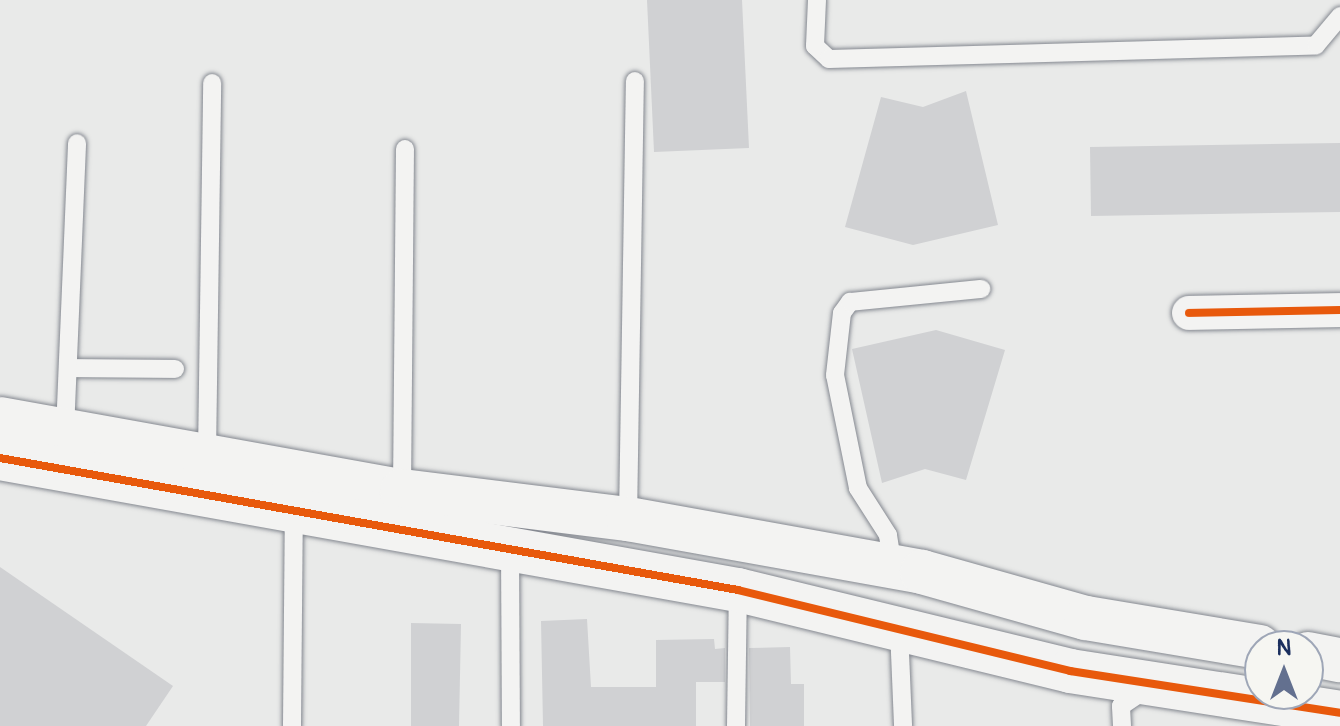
<!DOCTYPE html>
<style>
body{margin:0}
#map{position:relative;width:1340px;height:726px;overflow:hidden;background:#e9eae9;font-family:Pangolin,sans-serif}
div>[style]{position:absolute}
.building>*{inset:0;background:#d0d1d3}
.roads{filter:drop-shadow(0 0 2px #848890) drop-shadow(0 0 2px #848890)}
.service>*{height:18px;margin:-9px;padding:0 9px;transform-origin:9px;border-radius:9px;background:#f3f3f2}
.minor>*{height:34px;margin:-17px;padding:0 17px;transform-origin:17px;border-radius:17px;background:#f3f3f2}
.tertiary>*{height:44px;margin:-22px;padding:0 22px;transform-origin:22px;border-radius:22px;background:#f3f3f2}
.cycleway>*{height:8px;margin:-4px;padding:0 4px;transform-origin:4px;border-radius:4px;background:#e8590c}
span{translate:-50% -50%;white-space:nowrap;text-align:center;line-height:1.15;-webkit-text-stroke:8px #f6f6f2;paint-order:stroke}
.north{position:absolute;left:1244px;top:630px;width:80px;height:80px;box-sizing:border-box;background:#f6f6f2;border:2px solid #9ea6b7;border-radius:50%;rotate:0deg;font-size:22px;font-weight:700;line-height:32px;text-align:center;color:#1b2f5e}
.north::after{content:'';display:block;margin:auto;width:28px;height:36px;background:#63708f;clip-path:polygon(50% 0,100% 100%,50% 72%,0 100%)}
</style>
<div id="map">
<div class="building">
<div style="clip-path:polygon(647px 0,742px 0,749px 148px,654px 152px)"></div>
<div style="clip-path:polygon(966px 91px,998px 225px,913px 245px,845px 227px,881px 97px,923px 107px)"></div>
<div style="clip-path:polygon(1340px 143px,1340px 212px,1091px 216px,1090px 147px)"></div>
<div style="clip-path:polygon(936px 330px,1005px 350px,966px 480px,925px 469px,882px 483px,852px 349px)"></div>
<div style="clip-path:polygon(0 567px,173px 686px,146px 726px,0 726px)"></div>
<div style="clip-path:polygon(587px 619px,591px 687px,656px 687px,656px 640px,714px 639px,715px 649px,725px 648px,725px 682px,696px 682px,696px 726px,543px 726px,541px 621px)"></div>
<div style="clip-path:polygon(411px 623px,461px 624px,459px 726px,411px 726px)"></div>
<div style="clip-path:polygon(790px 647px,791px 684px,804px 684px,804px 726px,750px 726px,749px 648px)"></div>
</div>
<div class="roads">
<div class="service">
<div style="left:817px;top:0;width:46px;rotate:92.5deg"></div>
<div style="left:815px;top:46px;width:19px;rotate:43deg"></div>
<div style="left:829px;top:59px;width:487px;rotate:-1.6deg"></div>
<div style="left:1316px;top:45px;width:38px;rotate:-50deg"></div>
<div style="left:70px;top:368px;width:105px;rotate:0.5deg"></div>
<div style="left:65px;top:431px;width:288px;rotate:-87.6deg"></div>
<div style="left:207px;top:455px;width:372px;rotate:-89.2deg"></div>
<div style="left:402px;top:491px;width:342px;rotate:-89.5deg"></div>
<div style="left:628px;top:519px;width:438px;rotate:-89.1deg"></div>
<div style="left:510px;top:549px;width:177px;rotate:89.7deg"></div>
<div style="left:893px;top:567px;width:32px;rotate:-99deg"></div>
<div style="left:888px;top:535px;width:56px;rotate:-122.6deg"></div>
<div style="left:858px;top:488px;width:115px;rotate:-101.5deg"></div>
<div style="left:835px;top:375px;width:62px;rotate:-83.6deg"></div>
<div style="left:842px;top:313px;width:14px;rotate:-54deg"></div>
<div style="left:850px;top:302px;width:132px;rotate:-5.7deg"></div>
<div style="left:899px;top:629px;width:97px;rotate:87.6deg"></div>
<div style="left:292px;top:726px;width:217px;rotate:-89.5deg"></div>
<div style="left:736px;top:726px;width:136px;rotate:-89.2deg"></div>
<div style="left:1122px;top:726px;width:20px;rotate:-93deg"></div>
<div style="left:1121px;top:706px;width:29px;rotate:-34deg"></div>
</div>
<div class="minor">
<div style="left:1189px;top:313px;width:151px;rotate:-1.1deg"></div>
</div>
<div class="tertiary">
<div style="left:0;top:419px;width:408px;rotate:10.2deg"></div>
<div style="left:402px;top:491px;width:228px;rotate:7.1deg"></div>
<div style="left:628px;top:519px;width:299px;rotate:10.2deg"></div>
<div style="left:922px;top:572px;width:170px;rotate:15.7deg"></div>
<div style="left:1086px;top:618px;width:176px;rotate:9.5deg"></div>
<div style="left:0;top:458px;width:750px;rotate:10.14deg"></div>
<div style="left:738px;top:590px;width:342px;rotate:13.7deg"></div>
<div style="left:1070px;top:671px;width:273px;rotate:8.8deg"></div>
<div style="left:1308px;top:654px;width:33px;rotate:11deg"></div>
</div>
</div>
<div class="cycleway">
<div style="left:1189px;top:313px;width:151px;rotate:-1.1deg"></div>
<div style="left:0;top:458px;width:750px;rotate:10.14deg"></div>
<div style="left:738px;top:590px;width:342px;rotate:13.7deg"></div>
<div style="left:1070px;top:671px;width:273px;rotate:8.8deg"></div>
</div>
<div class="north">N</div>
</div>
